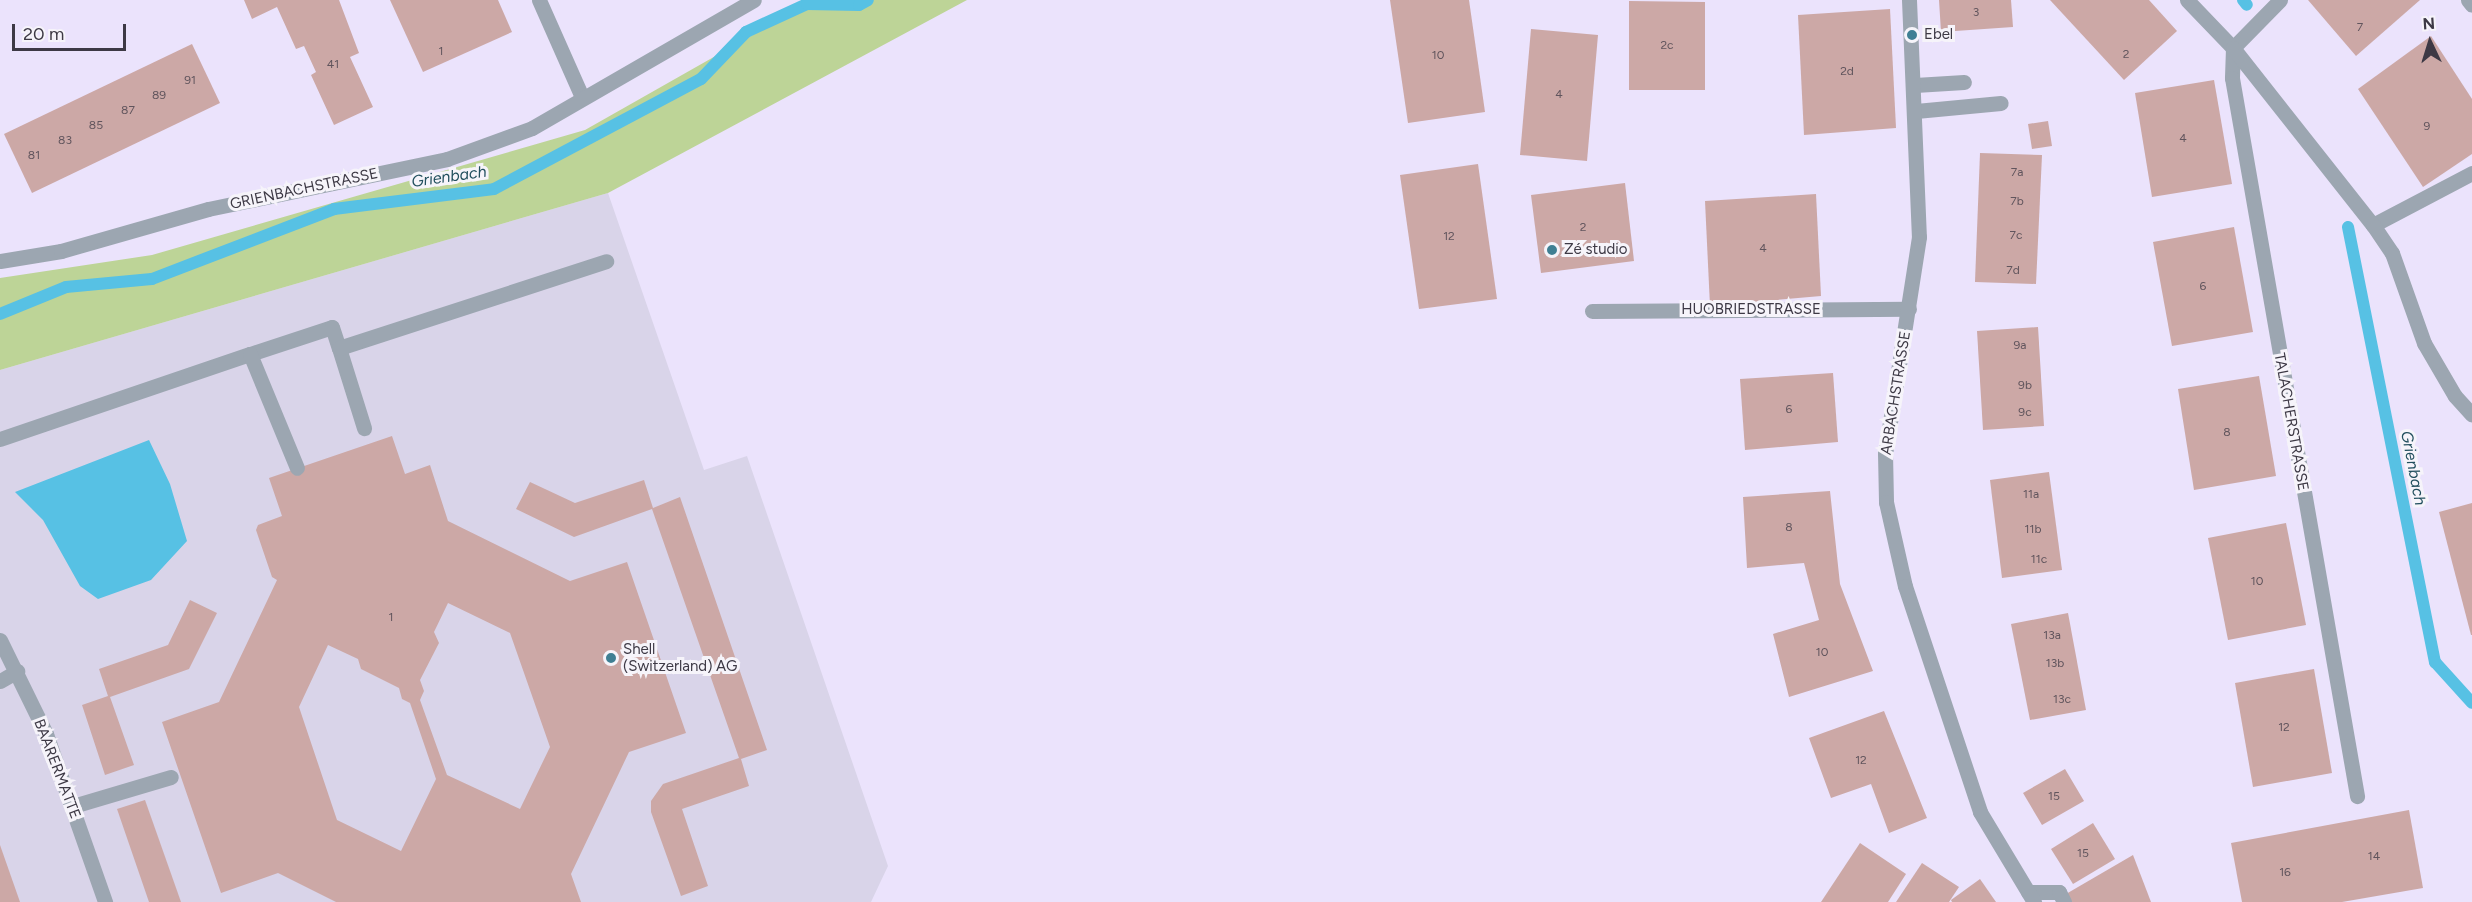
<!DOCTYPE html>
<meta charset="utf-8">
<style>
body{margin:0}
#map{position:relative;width:2472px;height:902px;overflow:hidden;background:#ebe3fc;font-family:Figtree,sans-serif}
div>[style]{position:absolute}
.commercial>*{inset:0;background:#d9d4e9}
.green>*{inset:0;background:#bdd497}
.water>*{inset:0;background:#57c1e4}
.stream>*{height:12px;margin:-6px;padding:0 6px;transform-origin:6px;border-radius:6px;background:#57c1e4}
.building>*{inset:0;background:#cca8a6}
.service>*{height:15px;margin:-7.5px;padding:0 7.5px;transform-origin:7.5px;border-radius:7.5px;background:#9ca6b1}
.minor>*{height:15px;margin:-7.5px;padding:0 7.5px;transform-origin:7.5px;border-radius:7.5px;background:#9ca6b1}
.dots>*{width:16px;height:16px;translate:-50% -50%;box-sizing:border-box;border:3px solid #f6f4fa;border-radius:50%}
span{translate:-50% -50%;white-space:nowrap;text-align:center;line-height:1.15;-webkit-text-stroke:6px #f6f4fa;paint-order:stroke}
.number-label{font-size:12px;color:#61555d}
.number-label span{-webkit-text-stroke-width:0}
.poi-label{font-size:15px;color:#3d3945}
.left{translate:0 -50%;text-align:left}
.street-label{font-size:15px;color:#3d3945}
.water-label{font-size:16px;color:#224f5e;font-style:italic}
.north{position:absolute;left:2400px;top:12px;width:60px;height:60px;-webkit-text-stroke:4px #f6f4fa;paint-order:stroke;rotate:356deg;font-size:16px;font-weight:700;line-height:24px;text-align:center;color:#3d3945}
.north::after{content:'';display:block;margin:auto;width:21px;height:27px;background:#3d3945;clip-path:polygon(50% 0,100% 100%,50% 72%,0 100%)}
.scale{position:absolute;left:12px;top:24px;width:114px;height:27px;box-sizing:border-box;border:3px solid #3d3945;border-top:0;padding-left:8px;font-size:18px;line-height:21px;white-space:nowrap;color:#3d3945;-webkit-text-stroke:4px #f6f4fa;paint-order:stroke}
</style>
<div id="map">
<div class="commercial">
<div style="clip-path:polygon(608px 193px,704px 470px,747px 456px,888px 866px,871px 902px,0 902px,0 370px)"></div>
</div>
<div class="green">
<div style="clip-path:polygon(814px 0,967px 0,608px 193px,0 370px,0 278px,152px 255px,585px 130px)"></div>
</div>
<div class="water">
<div style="clip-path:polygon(149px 440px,170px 484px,187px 541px,151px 580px,98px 599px,80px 586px,43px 520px,15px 492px)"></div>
</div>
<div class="stream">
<div style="left:2243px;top:0;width:6px;rotate:51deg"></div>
<div style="left:2348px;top:227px;width:444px;rotate:78.7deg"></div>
<div style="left:2435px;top:662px;width:55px;rotate:47.9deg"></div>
<div style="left:0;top:314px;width:71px;rotate:-22.2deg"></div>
<div style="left:66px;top:287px;width:86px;rotate:-5.3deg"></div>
<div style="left:152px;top:279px;width:195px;rotate:-21deg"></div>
<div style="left:334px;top:209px;width:161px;rotate:-7.1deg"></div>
<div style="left:494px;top:189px;width:234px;rotate:-28deg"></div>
<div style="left:701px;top:79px;width:65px;rotate:-46.2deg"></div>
<div style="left:746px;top:32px;width:67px;rotate:-24.7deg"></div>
<div style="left:807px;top:4px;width:52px;rotate:1.1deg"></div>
<div style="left:859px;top:5px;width:10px;rotate:-29deg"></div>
</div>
<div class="building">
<div style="clip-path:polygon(244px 0,339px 0,359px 53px,350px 57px,373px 107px,334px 125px,311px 75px,316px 72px,304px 46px,296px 49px,277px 7px,252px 19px)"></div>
<div style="clip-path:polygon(390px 0,498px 0,512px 32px,423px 72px)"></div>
<div style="clip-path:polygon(1390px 0,1469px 0,1485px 112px,1408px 123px)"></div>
<div style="clip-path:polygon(1939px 0,2011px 0,2013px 27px,1941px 32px)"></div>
<div style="clip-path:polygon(2050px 0,2149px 0,2177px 31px,2124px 80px)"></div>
<div style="clip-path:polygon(2308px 0,2420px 0,2356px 56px)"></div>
<div style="clip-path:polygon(1629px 1px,1705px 2px,1705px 90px,1629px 90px)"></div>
<div style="clip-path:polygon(1890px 9px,1896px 128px,1804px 135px,1798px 15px)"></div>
<div style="clip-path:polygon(1531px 29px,1598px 35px,1587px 161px,1520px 155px)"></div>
<div style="clip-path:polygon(2431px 36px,2472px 99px,2472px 154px,2423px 187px,2358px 89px)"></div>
<div style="clip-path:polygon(192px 44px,220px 103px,32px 193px,4px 134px)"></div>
<div style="clip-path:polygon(2214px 80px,2232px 184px,2152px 197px,2135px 93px)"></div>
<div style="clip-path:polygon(2048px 121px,2052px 146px,2032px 149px,2028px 124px)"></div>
<div style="clip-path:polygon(1980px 153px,2042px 155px,2036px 284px,1975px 282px)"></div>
<div style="clip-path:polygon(1478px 164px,1497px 299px,1419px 309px,1400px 175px)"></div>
<div style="clip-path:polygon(1625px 183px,1634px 261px,1541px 273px,1531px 195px)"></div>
<div style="clip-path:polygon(1816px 194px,1821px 296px,1710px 306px,1705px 201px)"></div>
<div style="clip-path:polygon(2234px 227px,2253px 332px,2172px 346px,2153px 242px)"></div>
<div style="clip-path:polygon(2038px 327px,2044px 426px,1983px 430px,1977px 331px)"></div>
<div style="clip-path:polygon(1833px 373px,1838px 442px,1745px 450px,1740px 379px)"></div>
<div style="clip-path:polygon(2259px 376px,2276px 476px,2194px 490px,2178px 389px)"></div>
<div style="clip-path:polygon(evenodd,392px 436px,405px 474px,430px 465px,448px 521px,570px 581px,627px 562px,686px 733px,629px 752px,571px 874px,581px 902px,336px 902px,278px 873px,221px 893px,162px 722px,219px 702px,277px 580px,272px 577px,256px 530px,258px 525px,282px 516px,269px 478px,392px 436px,448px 603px,510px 633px,550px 747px,520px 809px,447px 775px,420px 700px,424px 691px,420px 680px,439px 643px,434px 632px,448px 603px,392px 436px,328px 645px,358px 659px,361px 669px,399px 688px,402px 699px,410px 703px,436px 779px,401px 851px,337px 820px,299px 707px,328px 645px)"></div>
<div style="clip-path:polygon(2049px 472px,2062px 570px,2002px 578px,1990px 480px)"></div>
<div style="clip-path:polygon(644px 480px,653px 508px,680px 497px,767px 750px,741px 759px,749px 786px,682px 809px,708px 886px,681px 896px,651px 812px,651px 801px,663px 784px,739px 758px,652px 509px,574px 537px,516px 509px,530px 482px,575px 503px)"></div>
<div style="clip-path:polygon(1830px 491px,1840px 584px,1873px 671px,1789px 697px,1773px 634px,1819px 620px,1804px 563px,1747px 568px,1743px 497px)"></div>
<div style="clip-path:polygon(2472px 503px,2472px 635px,2471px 635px,2439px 512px)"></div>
<div style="clip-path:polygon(2286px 523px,2306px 625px,2228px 640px,2208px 538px)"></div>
<div style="clip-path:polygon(190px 600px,217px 613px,189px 669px,110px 697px,134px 765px,105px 775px,82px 705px,108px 696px,99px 669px,168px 645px)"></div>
<div style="clip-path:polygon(2068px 613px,2086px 710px,2030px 720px,2011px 624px)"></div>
<div style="clip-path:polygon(2314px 669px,2332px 773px,2253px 787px,2235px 683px)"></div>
<div style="clip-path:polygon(1884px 711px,1927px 818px,1889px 833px,1871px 784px,1831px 798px,1809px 738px)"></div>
<div style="clip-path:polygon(2065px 769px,2084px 801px,2042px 825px,2023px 793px)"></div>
<div style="clip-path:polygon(145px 800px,181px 902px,149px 902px,117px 809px)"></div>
<div style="clip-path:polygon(2409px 810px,2423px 888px,2342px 902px,2242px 902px,2231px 843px)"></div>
<div style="clip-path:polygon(2093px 823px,2115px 859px,2073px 884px,2051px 849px)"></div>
<div style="clip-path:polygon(1860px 843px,1906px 874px,1888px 902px,1821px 902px)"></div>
<div style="clip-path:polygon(0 845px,20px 902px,0 902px)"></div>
<div style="clip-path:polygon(2133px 855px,2151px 902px,2071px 902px,2066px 894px)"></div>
<div style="clip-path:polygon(1922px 863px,1959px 887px,1949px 902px,1896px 902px)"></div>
<div style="clip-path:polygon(1980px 879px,1996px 902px,1952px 902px,1951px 900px)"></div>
</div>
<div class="service">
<div style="left:2280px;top:0;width:67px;rotate:134.4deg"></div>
<div style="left:2233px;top:48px;width:30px;rotate:92deg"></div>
<div style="left:2232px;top:78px;width:729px;rotate:80.12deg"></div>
<div style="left:2468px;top:0;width:6px;rotate:51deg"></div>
<div style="left:1915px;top:85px;width:49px;rotate:-3.5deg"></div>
<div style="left:1916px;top:111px;width:85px;rotate:-5.4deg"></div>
<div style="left:2373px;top:225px;width:112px;rotate:-27.7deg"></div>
<div style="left:1592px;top:311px;width:317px;rotate:-0.4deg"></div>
<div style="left:339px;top:348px;width:84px;rotate:72.6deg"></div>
<div style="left:250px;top:354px;width:86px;rotate:-18.2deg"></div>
<div style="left:332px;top:327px;width:22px;rotate:72deg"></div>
<div style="left:339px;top:348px;width:281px;rotate:-18deg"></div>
<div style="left:0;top:439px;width:264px;rotate:-18.8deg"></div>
<div style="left:250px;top:354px;width:123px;rotate:67.6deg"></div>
<div style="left:0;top:681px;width:20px;rotate:-30deg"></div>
<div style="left:73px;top:806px;width:102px;rotate:-16.5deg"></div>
<div style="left:2028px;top:892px;width:31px"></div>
<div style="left:2059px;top:892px;width:11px;rotate:63deg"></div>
</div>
<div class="minor">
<div style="left:539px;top:0;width:106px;rotate:66.1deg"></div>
<div style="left:1909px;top:0;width:237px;rotate:87.6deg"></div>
<div style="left:1919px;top:237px;width:219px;rotate:98.9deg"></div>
<div style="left:1885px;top:453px;width:49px;rotate:88.8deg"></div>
<div style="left:1886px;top:502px;width:86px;rotate:77.3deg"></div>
<div style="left:1905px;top:586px;width:238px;rotate:71.6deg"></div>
<div style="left:1980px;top:812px;width:105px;rotate:59deg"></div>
<div style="left:2187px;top:0;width:66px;rotate:46.2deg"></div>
<div style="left:2233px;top:48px;width:226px;rotate:51.7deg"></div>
<div style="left:2373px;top:225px;width:34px;rotate:56deg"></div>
<div style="left:2392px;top:253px;width:96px;rotate:70.4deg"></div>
<div style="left:2424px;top:343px;width:61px;rotate:59.7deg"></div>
<div style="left:2455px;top:396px;width:25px;rotate:48deg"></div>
<div style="left:0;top:261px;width:62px;rotate:-9.3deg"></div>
<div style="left:61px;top:251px;width:153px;rotate:-15.9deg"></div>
<div style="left:208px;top:209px;width:244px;rotate:-11.8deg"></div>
<div style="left:447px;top:159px;width:90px;rotate:-20deg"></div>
<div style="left:532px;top:128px;width:256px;rotate:-30deg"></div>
<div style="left:0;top:640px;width:105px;rotate:63.9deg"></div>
<div style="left:46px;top:734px;width:178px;rotate:70.6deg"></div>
</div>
<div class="dots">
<div style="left:1912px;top:35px;background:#3f7f93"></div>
<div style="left:1552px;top:250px;background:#3f7f93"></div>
<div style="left:611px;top:658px;background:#3f7f93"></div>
</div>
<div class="number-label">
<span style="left:1976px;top:13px">3</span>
<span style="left:2360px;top:28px">7</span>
<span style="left:1667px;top:46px">2c</span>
<span style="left:441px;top:52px">1</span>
<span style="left:2126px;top:55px">2</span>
<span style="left:1438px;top:56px">10</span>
<span style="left:333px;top:65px">41</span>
<span style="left:1847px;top:72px">2d</span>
<span style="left:190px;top:81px">91</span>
<span style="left:1559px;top:95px">4</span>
<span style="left:159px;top:96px">89</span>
<span style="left:128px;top:111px">87</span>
<span style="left:96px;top:126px">85</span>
<span style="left:2427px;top:127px">9</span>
<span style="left:2183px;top:139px">4</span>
<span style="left:65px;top:141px">83</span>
<span style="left:34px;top:156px">81</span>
<span style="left:2017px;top:173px">7a</span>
<span style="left:2017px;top:202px">7b</span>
<span style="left:1583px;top:228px">2</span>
<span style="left:2016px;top:236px">7c</span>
<span style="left:1449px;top:237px">12</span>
<span style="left:1763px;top:249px">4</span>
<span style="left:2013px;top:271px">7d</span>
<span style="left:2203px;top:287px">6</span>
<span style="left:2020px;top:346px">9a</span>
<span style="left:2025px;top:386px">9b</span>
<span style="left:1789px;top:410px">6</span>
<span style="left:2025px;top:413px">9c</span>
<span style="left:2227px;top:433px">8</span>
<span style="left:2031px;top:495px">11a</span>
<span style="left:1789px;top:528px">8</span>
<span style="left:2033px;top:530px">11b</span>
<span style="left:2039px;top:560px">11c</span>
<span style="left:2257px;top:582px">10</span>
<span style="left:391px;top:618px">1</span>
<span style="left:2052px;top:636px">13a</span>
<span style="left:1822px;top:653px">10</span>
<span style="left:2055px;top:664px">13b</span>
<span style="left:2062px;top:700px">13c</span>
<span style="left:2284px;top:728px">12</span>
<span style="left:1861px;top:761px">12</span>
<span style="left:2054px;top:797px">15</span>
<span style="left:2083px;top:854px">15</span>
<span style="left:2374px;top:857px">14</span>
<span style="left:2285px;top:873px">16</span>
</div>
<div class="poi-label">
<span class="left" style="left:1924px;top:35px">Ebel</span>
<span class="left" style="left:1564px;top:250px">Zé studio</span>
<span class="left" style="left:623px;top:658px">Shell<br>(Switzerland) AG</span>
</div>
<div class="street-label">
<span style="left:304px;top:189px;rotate:-12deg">GRIENBACHSTRASSE</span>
<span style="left:1751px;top:310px">HUOBRIEDSTRASSE</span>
<span style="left:1896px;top:393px;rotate:-81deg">ARBACHSTRASSE</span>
<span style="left:2291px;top:422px;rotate:80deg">TALACHERSTRASSE</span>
<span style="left:57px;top:769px;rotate:69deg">BAARERMATTE</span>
</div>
<div class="water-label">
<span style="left:449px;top:177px;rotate:-8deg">Grienbach</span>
<span style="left:2413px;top:468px;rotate:79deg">Grienbach</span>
</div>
<div class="north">N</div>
<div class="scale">20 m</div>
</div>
